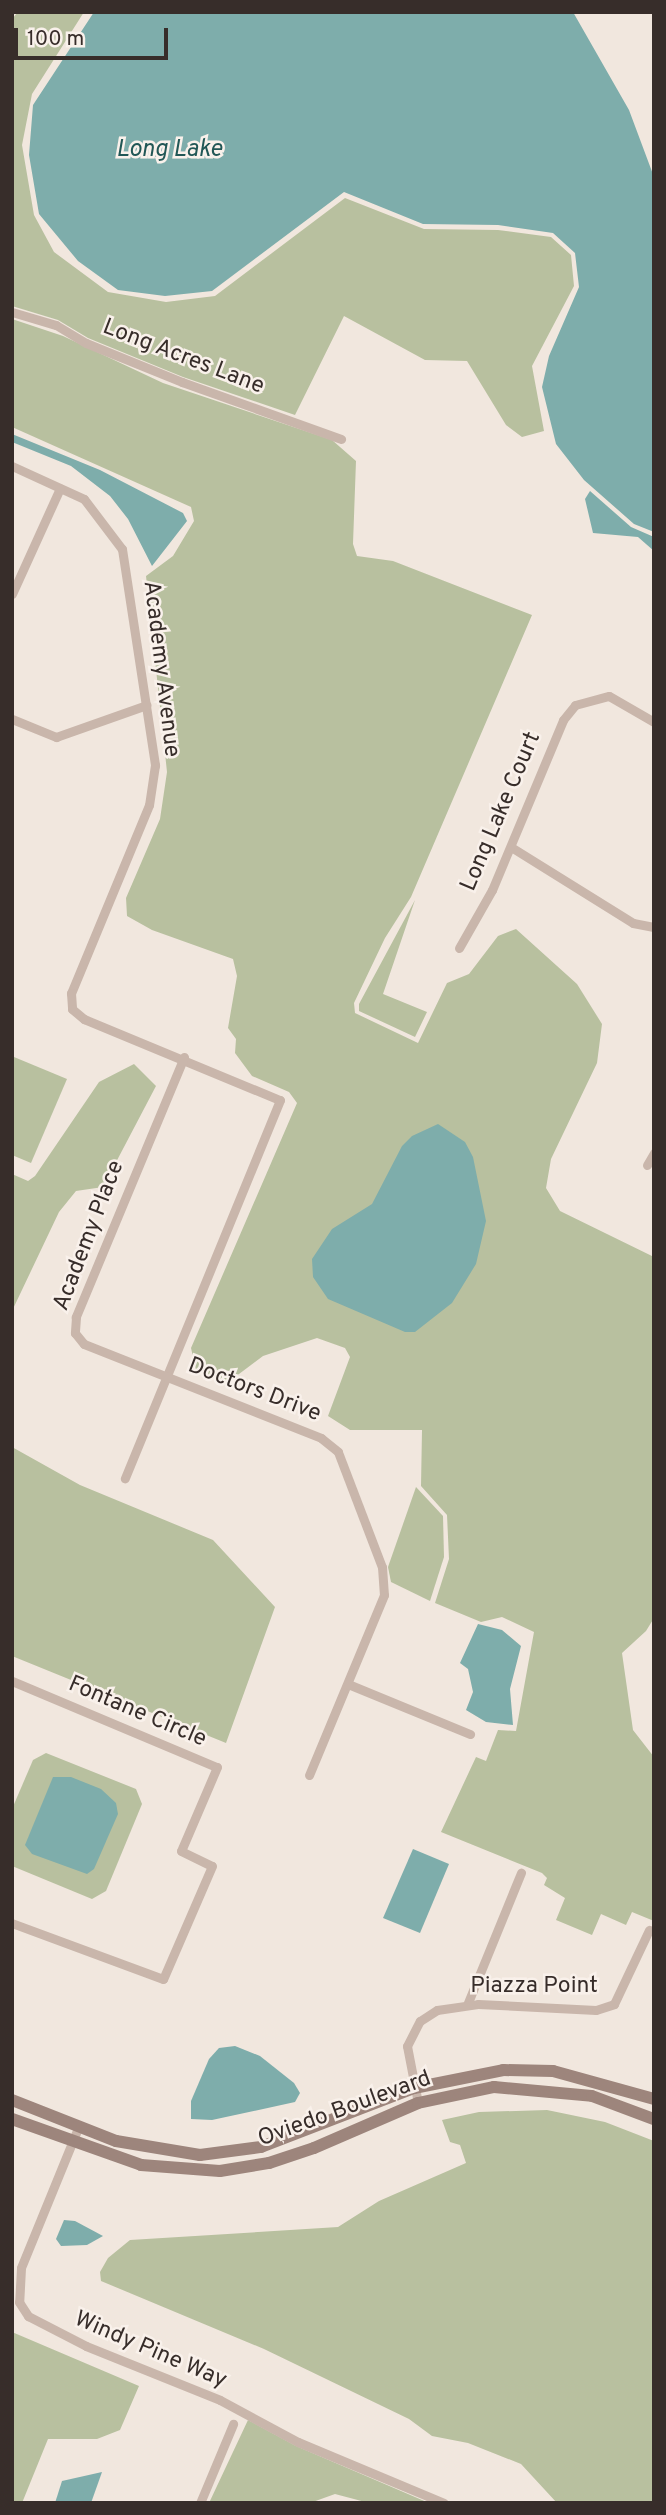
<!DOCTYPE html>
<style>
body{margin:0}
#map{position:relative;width:666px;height:2515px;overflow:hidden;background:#f1e7de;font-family:Overpass,sans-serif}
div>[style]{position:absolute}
.green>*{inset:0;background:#b8c09f}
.water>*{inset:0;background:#7eadab}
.street>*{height:9px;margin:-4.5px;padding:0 4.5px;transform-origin:4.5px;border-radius:4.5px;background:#c9b6ab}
.secondary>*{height:12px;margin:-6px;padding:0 6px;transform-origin:6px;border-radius:6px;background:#9d857c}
span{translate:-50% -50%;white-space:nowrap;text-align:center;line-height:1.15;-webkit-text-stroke:5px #f9f1eb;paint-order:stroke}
.street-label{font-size:23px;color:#372d2a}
.water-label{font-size:24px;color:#215756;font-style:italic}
.frame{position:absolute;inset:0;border:14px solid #372d2a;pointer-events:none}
.scale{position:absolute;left:14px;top:28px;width:154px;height:32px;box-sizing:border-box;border:4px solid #372d2a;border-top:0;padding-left:9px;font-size:21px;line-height:24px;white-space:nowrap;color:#372d2a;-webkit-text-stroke:5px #f9f1eb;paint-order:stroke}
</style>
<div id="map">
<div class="green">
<div style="clip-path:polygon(18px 12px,84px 12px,32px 94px,22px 145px,34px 215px,54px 252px,108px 292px,166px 302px,215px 296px,345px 198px,424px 229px,498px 230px,551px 237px,571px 255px,574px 286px,532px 366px,544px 431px,522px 437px,506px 425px,467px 361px,425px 360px,344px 316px,295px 415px,183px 377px,88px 338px,58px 320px,12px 306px,12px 19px)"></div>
<div style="clip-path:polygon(12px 319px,63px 336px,163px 383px,332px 440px,356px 461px,353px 544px,357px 556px,393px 561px,532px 615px,411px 897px,385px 938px,354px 1003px,355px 1013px,418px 1043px,447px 983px,469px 974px,498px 936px,516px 929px,577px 984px,602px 1024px,597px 1063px,551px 1159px,546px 1188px,560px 1211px,654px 1257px,654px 1618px,646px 1631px,622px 1653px,633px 1730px,654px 1757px,654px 1921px,632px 1912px,626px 1925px,601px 1914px,592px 1935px,556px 1920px,565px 1898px,544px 1885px,547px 1878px,542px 1873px,441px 1832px,476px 1757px,486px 1761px,498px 1730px,516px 1731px,534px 1632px,502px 1617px,481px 1622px,435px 1603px,449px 1559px,447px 1515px,421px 1486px,422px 1430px,350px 1430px,328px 1416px,350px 1357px,345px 1348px,317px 1338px,263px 1356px,227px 1383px,196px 1370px,191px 1348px,297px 1103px,289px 1092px,252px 1076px,235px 1053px,236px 1039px,228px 1028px,237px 976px,233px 959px,152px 930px,127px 916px,126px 898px,160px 819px,167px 772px,146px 576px,173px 556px,194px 521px,191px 507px,12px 427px)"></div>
<div style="clip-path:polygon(415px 900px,383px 994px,427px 1012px,415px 1037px,359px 1011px,359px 1004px)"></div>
<div style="clip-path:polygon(14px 1057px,67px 1079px,31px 1163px,12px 1155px)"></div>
<div style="clip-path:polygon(134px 1064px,156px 1086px,103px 1187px,76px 1191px,59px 1212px,12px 1311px,12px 1174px,28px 1181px,35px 1176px,99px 1082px)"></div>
<div style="clip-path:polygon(12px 1447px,80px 1485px,213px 1540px,275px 1607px,226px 1743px,12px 1656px)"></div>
<div style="clip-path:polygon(416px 1487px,443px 1516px,444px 1557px,430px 1601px,391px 1582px,388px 1567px)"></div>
<div style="clip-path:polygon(46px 1753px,136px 1789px,142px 1804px,106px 1891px,92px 1899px,12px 1866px,12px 1809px,33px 1760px)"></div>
<div style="clip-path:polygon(547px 2110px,605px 2122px,654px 2141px,654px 2503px,557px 2503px,521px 2464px,468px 2443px,432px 2436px,409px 2419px,264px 2349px,101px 2281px,100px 2272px,108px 2258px,130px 2240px,338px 2227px,379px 2201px,466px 2163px,460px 2145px,450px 2142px,442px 2120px,479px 2112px)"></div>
<div style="clip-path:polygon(12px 2332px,139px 2386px,120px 2430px,97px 2439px,48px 2439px,22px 2503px,12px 2503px)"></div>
<div style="clip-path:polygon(248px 2420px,296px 2446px,429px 2503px,369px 2503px,335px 2494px,310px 2503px,209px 2503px)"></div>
</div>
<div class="water">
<div style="clip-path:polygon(94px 12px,573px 12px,629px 110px,654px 177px,654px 532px,634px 524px,584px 480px,556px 444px,542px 387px,549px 356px,579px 287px,575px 253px,553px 233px,498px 225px,423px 224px,344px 192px,212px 291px,165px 296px,118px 290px,78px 261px,39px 214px,29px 155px,33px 105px)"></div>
<div style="clip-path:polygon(12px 434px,100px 470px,183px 513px,187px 521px,152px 566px,128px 519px,110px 496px,71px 466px,12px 442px)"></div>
<div style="clip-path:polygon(590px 491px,631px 527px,654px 537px,654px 551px,638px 537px,593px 533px,585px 499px)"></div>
<div style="clip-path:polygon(438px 1124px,465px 1142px,473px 1157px,486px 1221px,476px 1264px,452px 1303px,415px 1332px,405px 1332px,328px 1299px,313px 1277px,312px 1259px,332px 1229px,372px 1204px,402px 1146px,412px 1136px)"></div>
<div style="clip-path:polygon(478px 1624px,502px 1630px,521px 1646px,510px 1689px,513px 1725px,486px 1722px,466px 1710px,473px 1692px,468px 1669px,460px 1663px)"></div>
<div style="clip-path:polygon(53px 1777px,71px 1777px,101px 1789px,116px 1803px,118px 1814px,94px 1869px,87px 1874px,32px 1854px,25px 1845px)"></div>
<div style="clip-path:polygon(413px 1849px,449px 1864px,420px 1933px,383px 1918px)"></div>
<div style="clip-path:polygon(235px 2046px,260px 2056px,294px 2083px,300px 2093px,295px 2102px,212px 2120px,191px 2119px,191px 2101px,209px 2059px,219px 2048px)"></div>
<div style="clip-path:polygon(64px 2220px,75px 2221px,103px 2236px,87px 2245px,61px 2246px,56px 2239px)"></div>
<div style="clip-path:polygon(102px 2472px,91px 2503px,55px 2503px,62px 2481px)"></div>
</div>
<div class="street">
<div style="left:12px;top:312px;width:46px;rotate:16.5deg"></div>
<div style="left:56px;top:325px;width:35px;rotate:31deg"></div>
<div style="left:86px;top:343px;width:104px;rotate:22.1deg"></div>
<div style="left:182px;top:382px;width:169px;rotate:19.7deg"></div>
<div style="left:12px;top:466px;width:79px;rotate:24.6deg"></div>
<div style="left:84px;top:499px;width:63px;rotate:52.8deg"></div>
<div style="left:122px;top:549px;width:219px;rotate:81.3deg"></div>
<div style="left:155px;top:765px;width:40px;rotate:98.5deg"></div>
<div style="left:149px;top:805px;width:204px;rotate:112.5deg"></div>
<div style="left:71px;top:993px;width:16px;rotate:86deg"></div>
<div style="left:72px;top:1009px;width:16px;rotate:40deg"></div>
<div style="left:84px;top:1019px;width:212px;rotate:22.5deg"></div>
<div style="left:280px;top:1100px;width:409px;rotate:112.3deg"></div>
<div style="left:12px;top:594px;width:116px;rotate:-65.6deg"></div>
<div style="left:12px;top:719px;width:48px;rotate:22.2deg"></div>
<div style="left:56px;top:737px;width:96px;rotate:-19.4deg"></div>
<div style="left:511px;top:847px;width:144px;rotate:31.9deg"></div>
<div style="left:633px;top:923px;width:21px;rotate:11deg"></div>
<div style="left:459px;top:948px;width:67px;rotate:-60.4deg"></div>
<div style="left:492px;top:890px;width:184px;rotate:-67.3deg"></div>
<div style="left:563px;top:720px;width:19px;rotate:-51deg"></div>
<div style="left:575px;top:705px;width:35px;rotate:-15deg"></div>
<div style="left:609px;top:696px;width:52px;rotate:30deg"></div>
<div style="left:184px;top:1057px;width:282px;rotate:112.6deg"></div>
<div style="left:76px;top:1317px;width:16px;rotate:94deg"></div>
<div style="left:75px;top:1333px;width:14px;rotate:51deg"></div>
<div style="left:84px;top:1344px;width:255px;rotate:21.6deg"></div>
<div style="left:321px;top:1438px;width:22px;rotate:39deg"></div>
<div style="left:338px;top:1452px;width:123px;rotate:69.1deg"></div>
<div style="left:382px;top:1567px;width:28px;rotate:86deg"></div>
<div style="left:384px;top:1595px;width:195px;rotate:112.6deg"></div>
<div style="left:647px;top:1165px;width:14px;rotate:-60deg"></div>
<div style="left:12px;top:1681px;width:222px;rotate:22.8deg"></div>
<div style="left:217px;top:1767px;width:91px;rotate:113.2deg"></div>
<div style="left:181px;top:1851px;width:34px;rotate:26deg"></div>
<div style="left:212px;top:1866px;width:123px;rotate:113.4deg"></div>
<div style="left:163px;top:1979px;width:161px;rotate:-159.7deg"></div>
<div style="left:348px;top:1684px;width:132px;rotate:22.3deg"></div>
<div style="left:467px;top:2005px;width:143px;rotate:-67.8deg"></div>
<div style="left:418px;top:2103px;width:58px;rotate:-100.9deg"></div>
<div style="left:407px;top:2046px;width:28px;rotate:-63deg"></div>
<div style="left:420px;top:2021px;width:20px;rotate:-33deg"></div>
<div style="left:437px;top:2010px;width:41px;rotate:-8.3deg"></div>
<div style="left:478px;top:2004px;width:118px;rotate:2.9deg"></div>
<div style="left:596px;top:2010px;width:19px;rotate:-18deg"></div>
<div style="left:614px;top:2004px;width:82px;rotate:-64.7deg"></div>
<div style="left:78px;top:2128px;width:151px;rotate:112.2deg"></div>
<div style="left:21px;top:2268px;width:34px;rotate:93deg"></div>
<div style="left:19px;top:2302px;width:17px;rotate:57deg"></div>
<div style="left:28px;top:2316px;width:65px;rotate:27.3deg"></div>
<div style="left:86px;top:2346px;width:144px;rotate:21.9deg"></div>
<div style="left:220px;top:2400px;width:89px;rotate:28.3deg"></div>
<div style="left:298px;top:2442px;width:158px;rotate:22.7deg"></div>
<div style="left:200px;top:2503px;width:86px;rotate:-67.3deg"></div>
</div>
<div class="secondary">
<div style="left:12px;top:2100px;width:112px;rotate:21.5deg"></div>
<div style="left:116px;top:2141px;width:85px;rotate:9.5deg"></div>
<div style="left:200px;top:2155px;width:62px;rotate:-7.5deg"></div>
<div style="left:261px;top:2147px;width:164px;rotate:-21.1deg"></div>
<div style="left:414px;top:2088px;width:91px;rotate:-11.4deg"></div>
<div style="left:503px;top:2070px;width:50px;rotate:1.1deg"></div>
<div style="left:553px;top:2071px;width:105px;rotate:15.5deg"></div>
<div style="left:12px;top:2119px;width:137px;rotate:19.6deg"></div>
<div style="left:141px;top:2165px;width:79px;rotate:4.3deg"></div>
<div style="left:220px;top:2171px;width:50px;rotate:-9.3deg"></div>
<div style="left:269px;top:2163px;width:47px;rotate:-18.4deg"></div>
<div style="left:314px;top:2148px;width:113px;rotate:-23.4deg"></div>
<div style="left:418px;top:2103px;width:78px;rotate:-11.9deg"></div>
<div style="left:494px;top:2087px;width:98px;rotate:5.2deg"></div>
<div style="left:592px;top:2096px;width:66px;rotate:20.4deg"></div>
</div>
<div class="street-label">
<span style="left:183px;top:358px;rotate:21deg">Long Acres Lane</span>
<span style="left:160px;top:669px;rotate:83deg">Academy Avenue</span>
<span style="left:502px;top:812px;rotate:-67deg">Long Lake Court</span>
<span style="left:90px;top:1236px;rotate:-69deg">Academy Place</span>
<span style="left:254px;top:1391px;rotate:21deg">Doctors Drive</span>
<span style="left:137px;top:1713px;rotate:23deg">Fontane Circle</span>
<span style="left:534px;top:1987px">Piazza Point</span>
<span style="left:345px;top:2110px;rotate:-20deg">Oviedo Boulevard</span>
<span style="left:150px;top:2351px;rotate:23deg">Windy Pine Way</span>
</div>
<div class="water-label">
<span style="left:169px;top:151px">Long Lake</span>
</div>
<div class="frame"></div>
<div class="scale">100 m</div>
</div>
